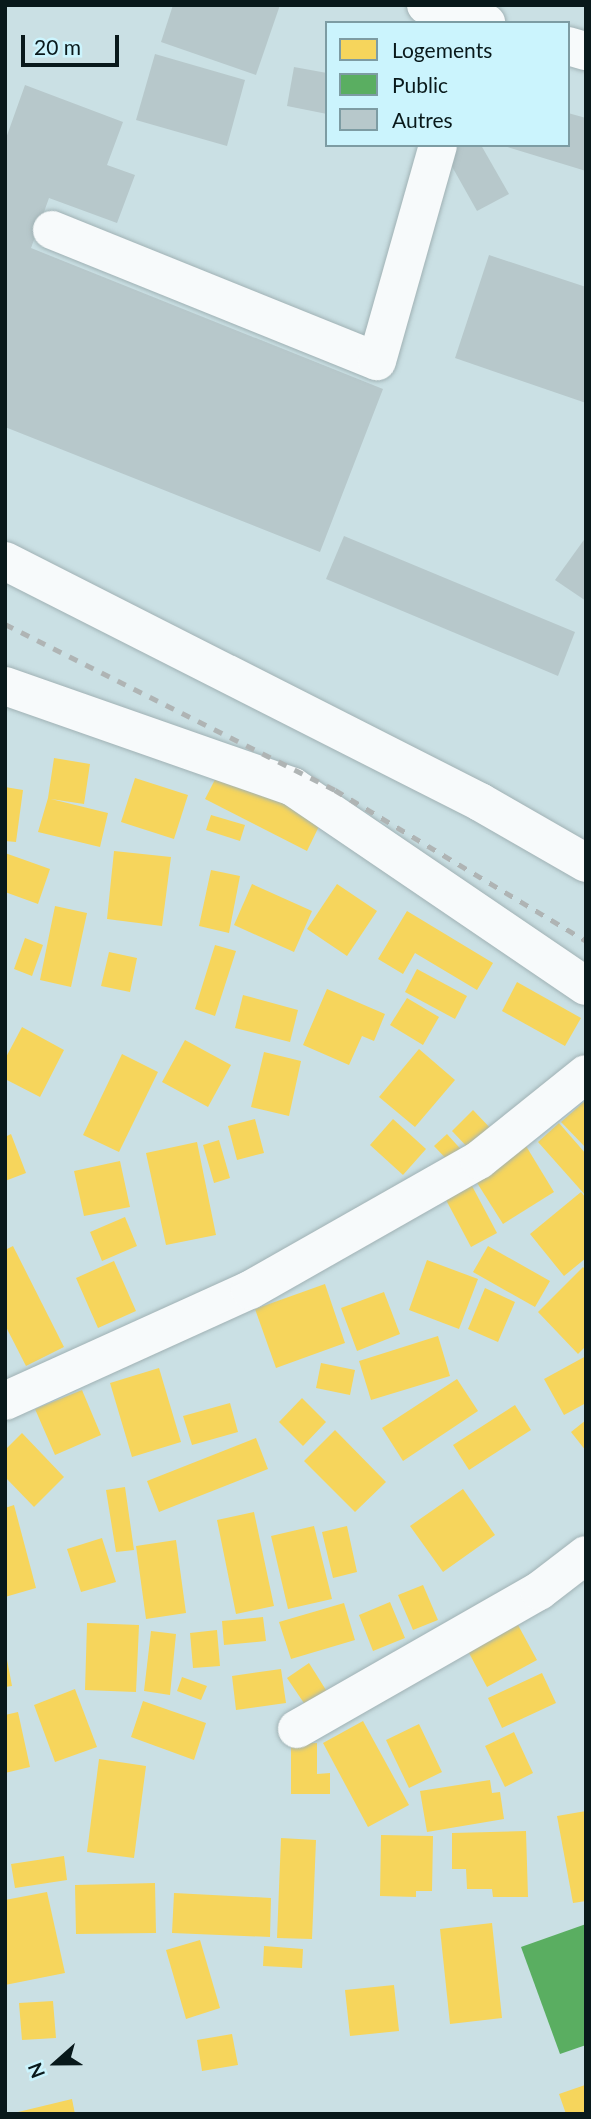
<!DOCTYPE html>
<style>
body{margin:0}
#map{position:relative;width:591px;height:2119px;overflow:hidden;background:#cae0e4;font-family:Lato,sans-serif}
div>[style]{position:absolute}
.homes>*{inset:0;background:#f6d55c}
.public>*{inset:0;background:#5aae61}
.building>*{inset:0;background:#b7c8cb}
.roads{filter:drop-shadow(0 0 2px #a0b1b4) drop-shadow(0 0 2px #a0b1b4)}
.minor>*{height:38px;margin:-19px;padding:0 19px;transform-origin:19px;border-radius:19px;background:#f7fafb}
.rail>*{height:5px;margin-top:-2.5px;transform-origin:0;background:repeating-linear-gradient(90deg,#afb4b4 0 9px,transparent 0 18px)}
span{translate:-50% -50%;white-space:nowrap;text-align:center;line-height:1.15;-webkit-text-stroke:7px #cbf4fd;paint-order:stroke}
.frame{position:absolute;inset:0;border:7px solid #09191b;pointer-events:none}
.legend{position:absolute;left:325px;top:21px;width:245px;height:126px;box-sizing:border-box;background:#cbf4fd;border:2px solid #7d9ca3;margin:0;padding:9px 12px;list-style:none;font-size:21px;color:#09191b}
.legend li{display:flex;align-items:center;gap:14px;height:35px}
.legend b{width:35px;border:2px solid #7d9ca3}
.north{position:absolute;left:21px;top:2028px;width:70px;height:70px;-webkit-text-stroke:5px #cbf4fd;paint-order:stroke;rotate:249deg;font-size:19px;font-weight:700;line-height:28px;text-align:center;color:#09191b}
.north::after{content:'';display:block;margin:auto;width:24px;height:32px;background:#09191b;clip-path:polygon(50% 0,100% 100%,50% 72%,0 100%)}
.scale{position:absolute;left:21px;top:35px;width:98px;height:32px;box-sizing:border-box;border:4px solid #09191b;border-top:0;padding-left:9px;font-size:21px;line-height:24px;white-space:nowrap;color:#09191b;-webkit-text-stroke:5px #cbf4fd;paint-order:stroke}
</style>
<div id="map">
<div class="homes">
<div style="clip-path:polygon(54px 758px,90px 764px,84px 804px,51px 799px,108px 813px,100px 847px,38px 832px,48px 798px)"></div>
<div style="clip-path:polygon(223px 764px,324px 816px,307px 851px,205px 799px)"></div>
<div style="clip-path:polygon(135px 778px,188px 795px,174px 839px,121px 822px)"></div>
<div style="clip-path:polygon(5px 787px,23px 790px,16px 842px,5px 841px)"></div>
<div style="clip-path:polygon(211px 815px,245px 825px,240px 841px,206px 830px)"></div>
<div style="clip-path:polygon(114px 851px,171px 857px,162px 926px,107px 919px)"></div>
<div style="clip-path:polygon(5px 853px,50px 869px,38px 904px,5px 892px)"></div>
<div style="clip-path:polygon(211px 870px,240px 876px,229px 933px,199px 926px)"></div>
<div style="clip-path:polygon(252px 884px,312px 911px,294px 952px,234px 925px)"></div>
<div style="clip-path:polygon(337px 884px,377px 911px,347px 956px,307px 929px)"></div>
<div style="clip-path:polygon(55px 906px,87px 913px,71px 987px,40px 980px)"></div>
<div style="clip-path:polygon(407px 911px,493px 963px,477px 990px,415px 953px,403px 974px,378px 959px)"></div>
<div style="clip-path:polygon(25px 938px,43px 945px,32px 976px,14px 969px)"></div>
<div style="clip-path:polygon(215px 945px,236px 951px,215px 1016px,195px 1009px)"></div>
<div style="clip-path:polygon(109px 952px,137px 958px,130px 992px,101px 986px)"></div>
<div style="clip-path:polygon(417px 969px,467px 996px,455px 1019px,405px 992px)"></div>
<div style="clip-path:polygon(517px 982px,581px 1018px,565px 1046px,502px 1011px)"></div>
<div style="clip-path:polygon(327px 989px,385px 1014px,374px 1041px,362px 1036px,349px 1065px,303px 1045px)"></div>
<div style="clip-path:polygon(243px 995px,298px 1010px,290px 1042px,235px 1028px)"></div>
<div style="clip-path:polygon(407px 998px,439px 1017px,423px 1045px,390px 1025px)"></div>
<div style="clip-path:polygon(22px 1027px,64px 1050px,40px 1097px,5px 1079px,5px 1059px)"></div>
<div style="clip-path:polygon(185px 1040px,231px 1065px,208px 1107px,162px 1082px)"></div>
<div style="clip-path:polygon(419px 1049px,455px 1080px,415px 1127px,379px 1097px)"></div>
<div style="clip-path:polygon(264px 1052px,301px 1061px,289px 1116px,251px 1107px)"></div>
<div style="clip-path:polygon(122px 1054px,158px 1072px,119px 1152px,83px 1135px)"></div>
<div style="clip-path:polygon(586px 1100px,586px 1148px,561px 1122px)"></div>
<div style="clip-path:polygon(473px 1110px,494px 1132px,473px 1153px,452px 1131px)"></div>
<div style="clip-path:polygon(255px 1119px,264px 1153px,237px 1160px,228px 1126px)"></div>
<div style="clip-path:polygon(393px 1119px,426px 1149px,403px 1175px,370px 1145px)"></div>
<div style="clip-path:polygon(559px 1123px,586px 1154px,586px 1196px,538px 1142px)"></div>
<div style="clip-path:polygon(11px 1134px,26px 1173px,5px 1181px,5px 1137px)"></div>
<div style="clip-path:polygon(447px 1134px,466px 1155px,453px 1166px,434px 1146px)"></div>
<div style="clip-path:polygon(219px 1140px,230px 1178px,214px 1183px,203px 1145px)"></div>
<div style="clip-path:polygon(197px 1142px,216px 1235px,166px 1245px,146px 1153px)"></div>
<div style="clip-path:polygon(526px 1146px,554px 1192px,503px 1224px,474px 1178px)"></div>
<div style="clip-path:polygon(120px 1161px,130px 1207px,84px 1216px,74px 1171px)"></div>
<div style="clip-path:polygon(471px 1184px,497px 1233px,471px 1247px,445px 1198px)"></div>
<div style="clip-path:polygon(581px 1192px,586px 1198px,586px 1258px,564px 1276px,530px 1234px)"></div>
<div style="clip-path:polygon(125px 1217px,137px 1246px,102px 1261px,90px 1232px)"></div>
<div style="clip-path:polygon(13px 1246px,64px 1347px,26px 1366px,5px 1325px,5px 1250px)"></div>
<div style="clip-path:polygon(488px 1246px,550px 1281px,535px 1307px,473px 1272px)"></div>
<div style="clip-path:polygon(427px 1260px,478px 1279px,459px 1329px,409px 1310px)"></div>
<div style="clip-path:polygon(114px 1261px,136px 1311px,98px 1328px,76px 1278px)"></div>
<div style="clip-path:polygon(583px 1267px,586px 1270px,586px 1346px,578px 1354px,538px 1312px)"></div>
<div style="clip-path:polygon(325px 1284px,345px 1343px,276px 1368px,255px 1309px)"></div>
<div style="clip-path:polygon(485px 1288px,515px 1302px,498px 1342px,468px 1329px)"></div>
<div style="clip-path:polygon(384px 1292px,400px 1334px,357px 1351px,341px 1308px)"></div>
<div style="clip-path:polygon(438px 1336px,450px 1376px,371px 1400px,359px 1361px)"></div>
<div style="clip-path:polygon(586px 1356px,586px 1403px,564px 1415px,544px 1379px)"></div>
<div style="clip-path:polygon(321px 1363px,355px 1370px,350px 1395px,316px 1388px)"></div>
<div style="clip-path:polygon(159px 1368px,181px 1442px,132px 1457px,110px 1383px)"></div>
<div style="clip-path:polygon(457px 1379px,478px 1411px,403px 1461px,382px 1428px)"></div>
<div style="clip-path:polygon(82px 1390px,101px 1435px,55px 1455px,35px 1409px)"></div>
<div style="clip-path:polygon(302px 1398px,326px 1422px,303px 1446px,279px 1422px)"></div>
<div style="clip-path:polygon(230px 1403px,238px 1432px,192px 1445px,183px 1416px)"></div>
<div style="clip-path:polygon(515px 1405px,531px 1430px,469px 1470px,453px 1445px)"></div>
<div style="clip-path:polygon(586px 1420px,586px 1451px,571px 1432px)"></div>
<div style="clip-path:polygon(335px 1430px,386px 1482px,355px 1512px,304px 1461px)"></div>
<div style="clip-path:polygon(22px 1433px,64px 1477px,34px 1507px,5px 1477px,5px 1450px)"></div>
<div style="clip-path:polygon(256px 1438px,268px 1469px,159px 1512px,147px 1481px)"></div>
<div style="clip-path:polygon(125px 1487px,134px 1550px,116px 1552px,106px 1490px)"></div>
<div style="clip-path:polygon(463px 1489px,495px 1535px,443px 1572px,410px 1526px)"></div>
<div style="clip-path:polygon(14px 1505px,36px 1588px,5px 1597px,5px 1508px)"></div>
<div style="clip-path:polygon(254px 1512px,274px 1606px,236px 1614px,217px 1520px)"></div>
<div style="clip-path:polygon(314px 1526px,332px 1599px,288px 1609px,271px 1536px)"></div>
<div style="clip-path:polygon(347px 1526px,357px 1572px,333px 1578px,322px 1532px)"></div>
<div style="clip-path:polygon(102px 1538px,116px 1582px,81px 1592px,67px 1549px)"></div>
<div style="clip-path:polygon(176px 1540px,186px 1613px,146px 1619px,136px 1546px)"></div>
<div style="clip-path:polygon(423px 1585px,438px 1620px,413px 1630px,398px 1595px)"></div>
<div style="clip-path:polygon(390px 1602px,405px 1638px,373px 1651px,359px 1615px)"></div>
<div style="clip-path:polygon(344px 1603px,355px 1640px,291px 1659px,279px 1622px)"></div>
<div style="clip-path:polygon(263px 1617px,266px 1641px,224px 1645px,222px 1621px)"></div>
<div style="clip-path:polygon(87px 1623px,139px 1625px,136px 1692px,85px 1690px)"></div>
<div style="clip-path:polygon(518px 1625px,537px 1660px,487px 1687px,468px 1651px)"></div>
<div style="clip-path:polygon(217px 1630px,220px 1666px,193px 1668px,190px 1633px)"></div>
<div style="clip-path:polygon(151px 1631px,176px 1634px,170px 1695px,144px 1691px)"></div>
<div style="clip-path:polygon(5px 1649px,12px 1686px,5px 1687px)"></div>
<div style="clip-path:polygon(309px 1663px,331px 1698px,310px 1712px,287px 1678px)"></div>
<div style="clip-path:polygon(281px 1669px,286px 1703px,236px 1710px,232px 1676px)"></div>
<div style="clip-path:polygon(542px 1673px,556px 1703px,502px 1728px,488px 1698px)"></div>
<div style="clip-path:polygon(182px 1677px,207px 1686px,201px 1700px,177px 1691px)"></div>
<div style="clip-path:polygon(75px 1689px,97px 1747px,55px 1762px,34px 1705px)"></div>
<div style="clip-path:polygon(143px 1701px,206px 1723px,194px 1760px,131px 1737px)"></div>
<div style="clip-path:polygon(18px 1712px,30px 1767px,5px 1773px,5px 1715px)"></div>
<div style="clip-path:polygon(363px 1721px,409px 1805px,368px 1827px,323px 1743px)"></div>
<div style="clip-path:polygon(419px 1724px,442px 1772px,409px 1788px,386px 1740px)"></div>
<div style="clip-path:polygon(514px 1732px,533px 1773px,505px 1787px,485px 1746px)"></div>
<div style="clip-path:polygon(291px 1743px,317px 1743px,317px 1774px,330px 1773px,330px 1794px,291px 1794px)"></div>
<div style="clip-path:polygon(99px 1759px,146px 1766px,134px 1858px,87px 1852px)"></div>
<div style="clip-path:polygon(490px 1780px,492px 1793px,500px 1792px,504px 1819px,427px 1832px,420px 1791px)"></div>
<div style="clip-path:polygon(586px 1811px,586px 1901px,573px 1903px,557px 1816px)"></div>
<div style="clip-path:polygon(526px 1831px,528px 1897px,493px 1897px,492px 1889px,467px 1889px,466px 1869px,452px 1869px,452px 1833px)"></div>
<div style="clip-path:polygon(381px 1835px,433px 1836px,432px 1891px,416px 1891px,416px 1897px,380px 1896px)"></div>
<div style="clip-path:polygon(281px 1838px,316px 1840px,312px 1939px,277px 1938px)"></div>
<div style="clip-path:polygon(64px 1856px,67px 1880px,15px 1888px,11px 1864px)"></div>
<div style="clip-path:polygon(155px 1883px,156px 1933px,76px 1934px,75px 1885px)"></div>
<div style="clip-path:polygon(47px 1892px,65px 1973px,5px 1985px,5px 1900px)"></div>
<div style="clip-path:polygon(174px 1893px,271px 1898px,270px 1937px,172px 1933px)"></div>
<div style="clip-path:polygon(492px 1923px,502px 2018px,450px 2024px,440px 1929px)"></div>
<div style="clip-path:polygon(200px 1940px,220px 2008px,186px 2019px,166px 1950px)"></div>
<div style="clip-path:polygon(264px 1946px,303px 1949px,302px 1968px,263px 1966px)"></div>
<div style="clip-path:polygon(394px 1985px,399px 2031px,350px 2036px,345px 1990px)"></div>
<div style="clip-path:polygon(53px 2001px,56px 2038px,22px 2040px,19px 2003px)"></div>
<div style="clip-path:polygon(232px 2034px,238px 2065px,202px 2071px,197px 2040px)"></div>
<div style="clip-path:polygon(585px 2085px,586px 2114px,566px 2114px,559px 2094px)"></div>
<div style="clip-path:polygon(72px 2099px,75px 2114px,14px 2114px,14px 2113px)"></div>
</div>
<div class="public">
<div style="clip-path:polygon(586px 1924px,586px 2045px,560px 2054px,521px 1947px)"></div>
</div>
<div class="building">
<div style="clip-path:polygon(173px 5px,280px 5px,256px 75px,161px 42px)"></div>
<div style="clip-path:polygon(155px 54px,245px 80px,227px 146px,136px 120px)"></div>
<div style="clip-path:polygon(294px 67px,327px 73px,327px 114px,287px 106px)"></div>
<div style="clip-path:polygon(25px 85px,123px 122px,107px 165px,135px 175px,117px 223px,49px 198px,31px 248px,383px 389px,320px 552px,5px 427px,5px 141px)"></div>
<div style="clip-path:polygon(568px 113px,586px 118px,586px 171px,504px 146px,568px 145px)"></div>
<div style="clip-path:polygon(481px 145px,509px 194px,477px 211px,441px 147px)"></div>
<div style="clip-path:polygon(489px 255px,586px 287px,586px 403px,455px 358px)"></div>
<div style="clip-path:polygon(344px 536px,575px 632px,558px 676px,326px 579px)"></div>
<div style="clip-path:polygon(586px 537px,586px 601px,555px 580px)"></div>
</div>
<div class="roads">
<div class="minor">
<div style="left:426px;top:5px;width:63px;rotate:16.7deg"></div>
<div style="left:568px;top:46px;width:19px;rotate:16deg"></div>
<div style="left:52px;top:230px;width:350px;rotate:22deg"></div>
<div style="left:377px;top:361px;width:224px;rotate:-74.2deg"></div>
<div style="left:5px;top:561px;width:533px;rotate:26.9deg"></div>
<div style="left:480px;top:802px;width:122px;rotate:29.9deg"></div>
<div style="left:5px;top:686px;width:305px;rotate:19.3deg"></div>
<div style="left:293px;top:787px;width:354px;rotate:34.2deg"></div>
<div style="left:5px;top:1401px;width:269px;rotate:-24.4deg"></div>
<div style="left:250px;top:1290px;width:263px;rotate:-29.6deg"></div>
<div style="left:479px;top:1160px;width:137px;rotate:-38.8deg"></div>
<div style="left:297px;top:1729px;width:279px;rotate:-29.7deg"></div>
<div style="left:539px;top:1591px;width:59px;rotate:-37.5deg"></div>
</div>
</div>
<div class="rail">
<div style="left:5px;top:624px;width:369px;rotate:26.7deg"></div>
<div style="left:335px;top:790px;width:293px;rotate:31deg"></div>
</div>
<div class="frame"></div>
<ul class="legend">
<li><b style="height:19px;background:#f6d55c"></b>Logements</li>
<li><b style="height:19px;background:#5aae61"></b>Public</li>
<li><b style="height:19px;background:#b7c8cb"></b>Autres</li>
</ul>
<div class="north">N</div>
<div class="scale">20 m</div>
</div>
